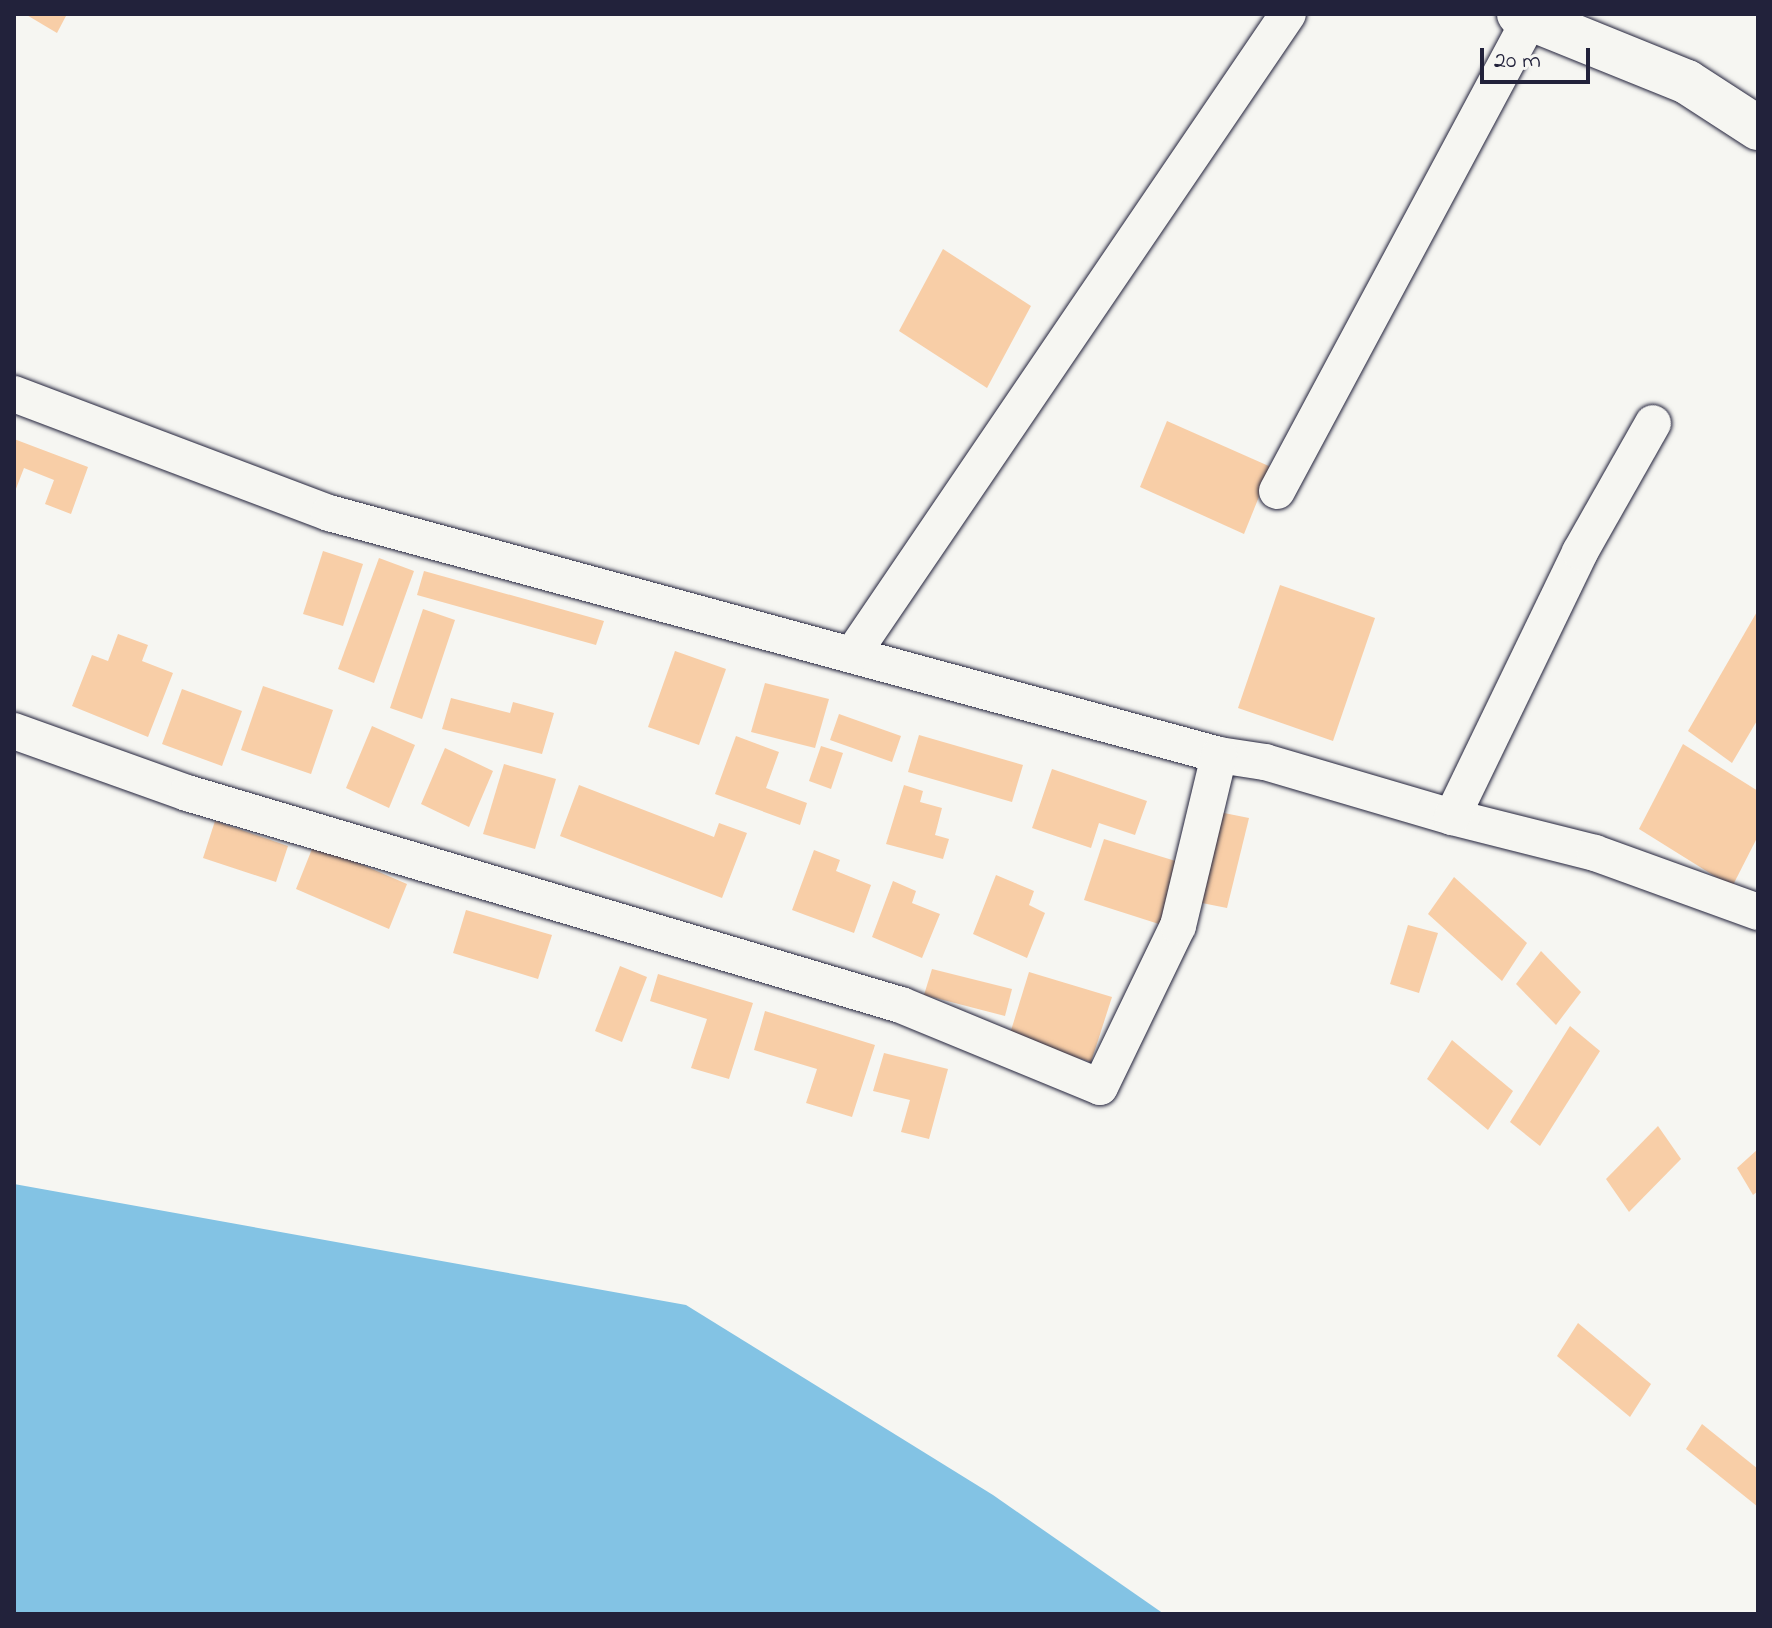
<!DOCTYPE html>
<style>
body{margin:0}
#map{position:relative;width:1772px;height:1628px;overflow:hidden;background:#f6f6f2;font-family:"Indie Flower",sans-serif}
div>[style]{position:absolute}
.water>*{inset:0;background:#83c3e4}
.building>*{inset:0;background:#f8cea7}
.roads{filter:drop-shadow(0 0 2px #22223b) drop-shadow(0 0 2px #22223b)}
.minor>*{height:36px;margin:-18px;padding:0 18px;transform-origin:18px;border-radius:18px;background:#f6f6f2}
.secondary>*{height:44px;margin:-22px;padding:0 22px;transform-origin:22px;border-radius:22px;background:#f6f6f2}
span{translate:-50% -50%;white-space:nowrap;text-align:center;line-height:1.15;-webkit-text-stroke:6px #f6f6f2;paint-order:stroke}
.frame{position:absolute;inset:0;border:16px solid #22223b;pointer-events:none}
.scale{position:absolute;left:1480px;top:48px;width:110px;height:36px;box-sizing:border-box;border:4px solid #22223b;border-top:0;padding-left:10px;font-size:24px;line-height:28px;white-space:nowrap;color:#22223b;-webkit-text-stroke:6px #f6f6f2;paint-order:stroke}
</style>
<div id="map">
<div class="water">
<div style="clip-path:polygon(14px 1184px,686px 1305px,993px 1495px,1164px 1614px,14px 1614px)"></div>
</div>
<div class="building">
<div style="clip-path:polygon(25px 14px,67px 14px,57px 33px)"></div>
<div style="clip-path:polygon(943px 249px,1031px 306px,987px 388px,899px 331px)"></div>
<div style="clip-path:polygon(1167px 421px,1271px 467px,1244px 534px,1140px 487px)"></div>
<div style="clip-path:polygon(14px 439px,88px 467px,71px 514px,45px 504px,54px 480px,24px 468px,14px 494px)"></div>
<div style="clip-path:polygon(323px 551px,363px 564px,343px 626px,303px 614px)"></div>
<div style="clip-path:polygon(379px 558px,414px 571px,374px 683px,338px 669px)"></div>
<div style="clip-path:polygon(424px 571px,604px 621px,596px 645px,417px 595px)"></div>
<div style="clip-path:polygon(1280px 585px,1375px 618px,1333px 741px,1238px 708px)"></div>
<div style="clip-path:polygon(423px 609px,455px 620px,422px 719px,390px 708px)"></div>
<div style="clip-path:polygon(1758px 610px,1758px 719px,1732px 763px,1688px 731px)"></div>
<div style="clip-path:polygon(118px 634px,148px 645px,142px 661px,173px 673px,148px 737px,72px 706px,92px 655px,108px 661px)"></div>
<div style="clip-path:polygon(675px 651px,726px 669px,699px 745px,648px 727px)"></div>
<div style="clip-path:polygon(765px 683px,829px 699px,815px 748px,751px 732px)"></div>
<div style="clip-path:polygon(263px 686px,333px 710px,311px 774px,241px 750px)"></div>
<div style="clip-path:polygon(182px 689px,242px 711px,222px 766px,162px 744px)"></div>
<div style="clip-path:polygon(451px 698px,510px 713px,513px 702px,554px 713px,542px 754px,442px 729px)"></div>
<div style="clip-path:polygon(839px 714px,901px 736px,892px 762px,830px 740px)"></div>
<div style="clip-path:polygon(372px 726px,415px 745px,389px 808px,346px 788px)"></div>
<div style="clip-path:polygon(919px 735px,1023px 765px,1012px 802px,908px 772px)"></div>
<div style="clip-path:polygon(736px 736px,779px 752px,766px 788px,807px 803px,800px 825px,715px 794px)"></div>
<div style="clip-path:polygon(1683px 744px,1758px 791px,1758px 836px,1732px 887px,1639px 829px)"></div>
<div style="clip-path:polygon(821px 746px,843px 753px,831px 789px,809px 781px)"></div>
<div style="clip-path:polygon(445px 748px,493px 771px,469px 827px,421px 804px)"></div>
<div style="clip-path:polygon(504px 764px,556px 779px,535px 849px,483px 834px)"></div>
<div style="clip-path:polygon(1052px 769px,1147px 801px,1135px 835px,1099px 823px,1091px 848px,1032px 828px)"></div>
<div style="clip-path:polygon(579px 785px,714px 837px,719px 823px,747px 833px,722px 898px,560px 836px)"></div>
<div style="clip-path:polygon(904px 785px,923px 791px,920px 802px,942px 808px,935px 835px,949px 839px,943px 859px,886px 844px)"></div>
<div style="clip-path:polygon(1214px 811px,1249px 818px,1227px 908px,1192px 901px)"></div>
<div style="clip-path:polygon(215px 821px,288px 846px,276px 882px,203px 858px)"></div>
<div style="clip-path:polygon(1104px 839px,1182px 863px,1162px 925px,1084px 900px)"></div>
<div style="clip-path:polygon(314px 844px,407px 884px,389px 929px,296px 889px)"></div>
<div style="clip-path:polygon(814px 850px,840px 860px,836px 871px,871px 885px,854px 933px,792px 910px)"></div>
<div style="clip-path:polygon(996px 875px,1034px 891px,1029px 905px,1045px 913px,1027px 958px,973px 934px)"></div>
<div style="clip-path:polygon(1454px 877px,1527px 943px,1502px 981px,1428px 914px)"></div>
<div style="clip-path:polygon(893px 881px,916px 891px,912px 903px,940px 914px,922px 958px,872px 937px)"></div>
<div style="clip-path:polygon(466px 910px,552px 935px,538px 979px,453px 953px)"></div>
<div style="clip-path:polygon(1408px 925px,1438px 933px,1419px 993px,1390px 984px)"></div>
<div style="clip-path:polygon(1541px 951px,1581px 992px,1556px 1025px,1516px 984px)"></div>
<div style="clip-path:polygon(620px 966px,647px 977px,622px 1042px,595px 1031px)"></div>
<div style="clip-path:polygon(932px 969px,1012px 989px,1005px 1016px,924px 995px)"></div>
<div style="clip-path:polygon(1029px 972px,1112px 997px,1091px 1062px,1009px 1037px)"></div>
<div style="clip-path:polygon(658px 974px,753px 1003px,729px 1079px,691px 1068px,707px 1019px,650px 1001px)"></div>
<div style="clip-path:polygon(765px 1011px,875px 1045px,852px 1117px,806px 1103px,817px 1069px,754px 1050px)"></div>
<div style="clip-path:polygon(1570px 1026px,1600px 1051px,1540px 1146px,1510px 1122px)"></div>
<div style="clip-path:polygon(1452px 1040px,1513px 1091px,1488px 1130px,1427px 1079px)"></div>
<div style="clip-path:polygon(884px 1053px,948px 1069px,929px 1139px,901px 1132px,910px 1100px,873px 1091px)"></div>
<div style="clip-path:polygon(1658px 1126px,1681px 1159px,1629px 1212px,1606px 1179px)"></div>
<div style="clip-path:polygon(1758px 1149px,1758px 1191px,1753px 1195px,1737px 1168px)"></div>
<div style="clip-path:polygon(1578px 1323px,1651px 1384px,1630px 1417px,1557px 1356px)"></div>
<div style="clip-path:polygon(1702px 1424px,1758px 1469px,1758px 1507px,1686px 1449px)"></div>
</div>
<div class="roads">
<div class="minor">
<div style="left:14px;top:394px;width:337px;rotate:20.7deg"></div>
<div style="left:329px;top:513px;width:922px;rotate:15.21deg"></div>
<div style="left:1219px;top:755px;width:47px;rotate:8.7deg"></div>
<div style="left:1265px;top:762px;width:195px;rotate:16.4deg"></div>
<div style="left:1452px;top:817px;width:147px;rotate:14.1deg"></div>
<div style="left:1595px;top:853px;width:173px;rotate:19.9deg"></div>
<div style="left:1277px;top:491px;width:536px;rotate:-61.81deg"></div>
<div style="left:852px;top:655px;width:775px;rotate:-55.78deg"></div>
<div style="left:14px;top:731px;width:184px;rotate:19.7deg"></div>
<div style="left:187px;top:793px;width:745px;rotate:16.54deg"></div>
<div style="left:901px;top:1005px;width:215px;rotate:22.4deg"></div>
<div style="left:1100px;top:1087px;width:179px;rotate:-64.2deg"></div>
<div style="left:1178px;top:926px;width:176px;rotate:-76.5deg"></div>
<div style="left:1452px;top:817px;width:294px;rotate:-64.2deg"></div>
<div style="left:1580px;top:552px;width:148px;rotate:-60.5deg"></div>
</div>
<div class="secondary">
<div style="left:1519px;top:14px;width:181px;rotate:22deg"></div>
<div style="left:1687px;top:82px;width:85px;rotate:32.9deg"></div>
</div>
</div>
<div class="frame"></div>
<div class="scale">20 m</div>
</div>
